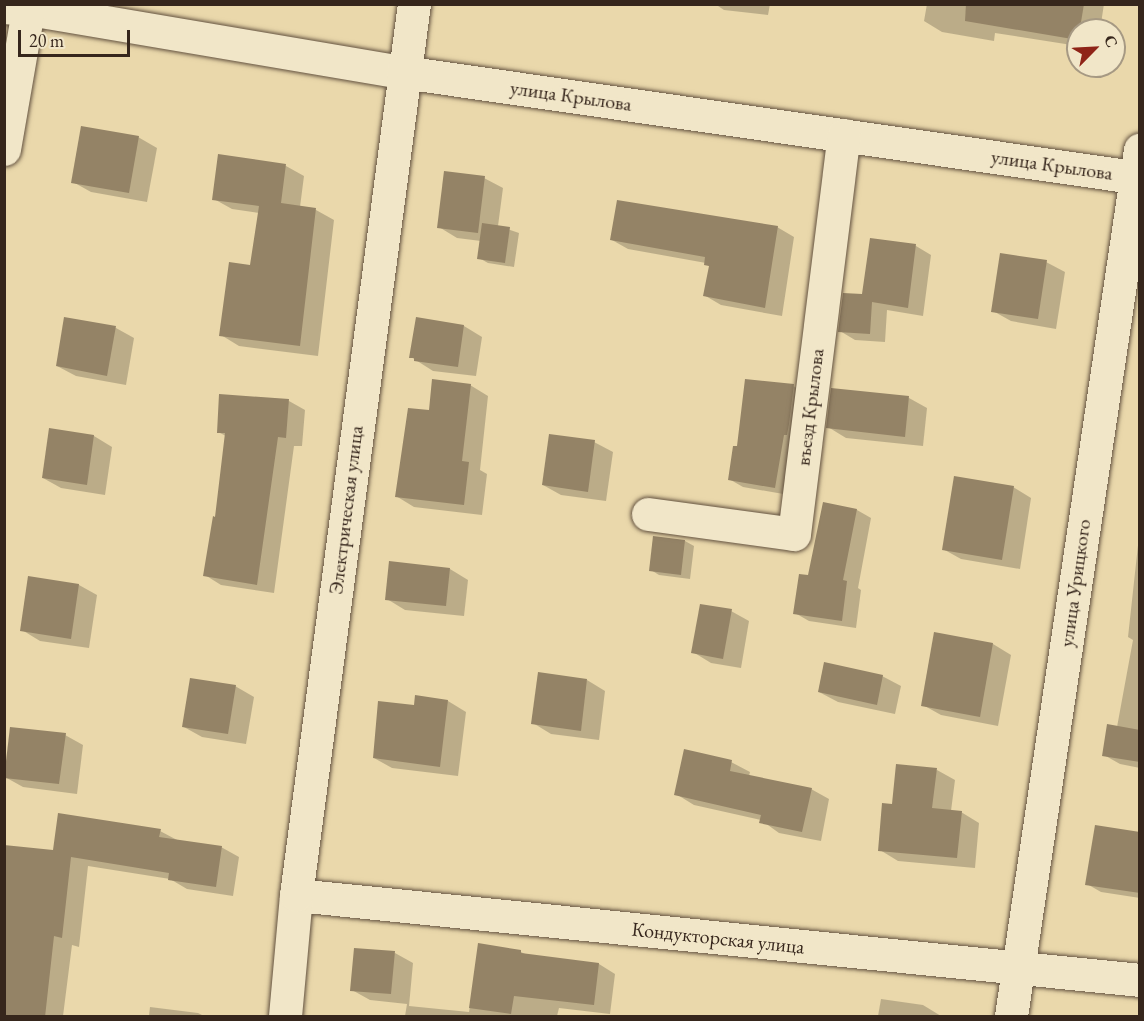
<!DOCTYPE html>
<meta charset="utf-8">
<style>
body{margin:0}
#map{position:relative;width:1144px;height:1021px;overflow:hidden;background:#ead8ab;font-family:"EB Garamond",serif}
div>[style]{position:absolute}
.shadow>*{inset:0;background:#0003}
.building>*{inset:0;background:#948366}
.roads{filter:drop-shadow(0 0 2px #635240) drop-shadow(0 0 2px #635240)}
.street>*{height:33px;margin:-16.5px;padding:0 16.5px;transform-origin:16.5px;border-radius:16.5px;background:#f1e6c8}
.secondary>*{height:33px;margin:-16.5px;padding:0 16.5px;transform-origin:16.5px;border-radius:16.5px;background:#f1e6c8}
span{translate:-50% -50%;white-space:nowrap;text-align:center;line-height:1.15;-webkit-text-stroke:6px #f1e6c8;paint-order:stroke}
.street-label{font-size:20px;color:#36261c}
.frame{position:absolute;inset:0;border:6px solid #36261c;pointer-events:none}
.north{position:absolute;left:1066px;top:18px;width:60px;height:60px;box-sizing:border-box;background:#f1e6c8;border:2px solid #a69983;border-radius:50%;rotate:66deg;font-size:16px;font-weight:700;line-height:24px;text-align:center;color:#36261c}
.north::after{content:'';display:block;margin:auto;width:21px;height:27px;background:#8f2418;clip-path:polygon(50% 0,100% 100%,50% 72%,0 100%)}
.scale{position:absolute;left:18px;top:30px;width:112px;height:27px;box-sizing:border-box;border:3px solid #36261c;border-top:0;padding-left:8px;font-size:18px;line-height:21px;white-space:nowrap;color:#36261c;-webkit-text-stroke:4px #f1e6c8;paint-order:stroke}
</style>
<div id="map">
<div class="shadow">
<div style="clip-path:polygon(715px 4px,770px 4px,768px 15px,724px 10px)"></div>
<div style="clip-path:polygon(927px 4px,1104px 4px,1100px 30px,1078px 30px,1078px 46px,995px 33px,994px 41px,942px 32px,924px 21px)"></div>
<div style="clip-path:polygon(138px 137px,157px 148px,147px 202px,91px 192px,73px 182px)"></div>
<div style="clip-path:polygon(219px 156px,286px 166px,304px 176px,300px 207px,316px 210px,334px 220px,318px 356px,239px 346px,221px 335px,252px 266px,259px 213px,232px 209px,214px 199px)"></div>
<div style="clip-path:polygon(484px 178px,503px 188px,498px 226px,519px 233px,514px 267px,488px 263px,479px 258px,481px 241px,457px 238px,439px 227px)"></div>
<div style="clip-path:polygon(777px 227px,794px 237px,782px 316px,721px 305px,704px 295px,710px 267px,706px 263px,628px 249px,612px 240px)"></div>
<div style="clip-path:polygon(871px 240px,916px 246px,931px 255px,923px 316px,887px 310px,885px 342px,855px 340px,840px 331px,863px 296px)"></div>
<div style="clip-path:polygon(1046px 262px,1065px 272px,1056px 329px,1011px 321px,993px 311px)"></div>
<div style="clip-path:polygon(65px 319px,116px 328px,134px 338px,126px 385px,76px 376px,57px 366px)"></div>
<div style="clip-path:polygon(417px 319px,464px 326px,482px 337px,476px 376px,433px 371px,411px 357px)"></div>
<div style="clip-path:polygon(470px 385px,488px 396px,480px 470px,487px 474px,482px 515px,414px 507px,396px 496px,430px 412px)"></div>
<div style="clip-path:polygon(793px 386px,808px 394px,789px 495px,743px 487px,729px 479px,738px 448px)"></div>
<div style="clip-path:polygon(909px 398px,927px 408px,923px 446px,846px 438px,828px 427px)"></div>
<div style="clip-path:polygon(289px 401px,305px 410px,302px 446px,294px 446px,274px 593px,221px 585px,205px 575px,216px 518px,226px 436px,218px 432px)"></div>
<div style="clip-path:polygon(50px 430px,94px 436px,112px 447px,105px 495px,61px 488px,43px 478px)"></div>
<div style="clip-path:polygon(594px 442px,613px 452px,606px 501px,561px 495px,543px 485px)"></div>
<div style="clip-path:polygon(1013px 487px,1031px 498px,1020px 569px,961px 559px,943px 549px)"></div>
<div style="clip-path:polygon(824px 503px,857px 510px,871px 518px,858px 588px,861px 590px,856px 628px,809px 621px,795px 613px,809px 577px)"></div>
<div style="clip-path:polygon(1139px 536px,1140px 768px,1120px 764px,1104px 755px,1117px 727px,1133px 640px,1128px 637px)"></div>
<div style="clip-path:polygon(655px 538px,685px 541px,694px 546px,690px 579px,659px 575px,651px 570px)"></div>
<div style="clip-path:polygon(450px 569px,468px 580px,464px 616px,405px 610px,387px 599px)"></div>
<div style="clip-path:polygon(29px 578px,79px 585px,97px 595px,89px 648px,40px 641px,22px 630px)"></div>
<div style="clip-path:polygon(731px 611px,749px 621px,741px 668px,711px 663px,693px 652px)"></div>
<div style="clip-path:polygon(936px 634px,993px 644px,1011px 655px,998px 726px,941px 715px,923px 705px)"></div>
<div style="clip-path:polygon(882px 676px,901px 686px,895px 714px,838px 702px,819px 692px)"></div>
<div style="clip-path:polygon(587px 680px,605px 691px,599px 740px,551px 734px,533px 723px)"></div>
<div style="clip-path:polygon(235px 686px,254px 697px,246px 744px,202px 737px,184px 727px)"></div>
<div style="clip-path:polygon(448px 701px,466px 712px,458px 776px,392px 768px,374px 758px,416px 707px)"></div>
<div style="clip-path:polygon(65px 735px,83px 745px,77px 794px,23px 787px,5px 777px)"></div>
<div style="clip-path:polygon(731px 762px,750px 772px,749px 776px,811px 789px,829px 799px,821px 841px,779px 833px,761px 820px,694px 805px,676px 794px)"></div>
<div style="clip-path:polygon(937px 770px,955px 780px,951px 811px,961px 812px,979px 823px,975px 868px,898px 861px,880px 850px,893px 805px)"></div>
<div style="clip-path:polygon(160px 831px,179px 841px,221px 847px,239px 857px,233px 896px,187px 889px,170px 879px,88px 866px,79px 947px,72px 945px,63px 1016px,4px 1016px,54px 852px)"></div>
<div style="clip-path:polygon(1140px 834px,1140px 898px,1101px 892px,1087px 884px)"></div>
<div style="clip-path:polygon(480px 945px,521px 952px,527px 955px,599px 964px,615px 974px,610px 1014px,559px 1008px,557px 1016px,405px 1016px,407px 1004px,370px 1000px,352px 990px,395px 953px,413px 963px,409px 1006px,469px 1012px)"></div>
<div style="clip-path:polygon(881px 999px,923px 1005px,941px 1016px,878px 1016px)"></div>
<div style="clip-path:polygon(150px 1007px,198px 1013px,204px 1016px,149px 1016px)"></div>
</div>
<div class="building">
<div style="clip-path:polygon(966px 4px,1084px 4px,1078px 40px,965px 21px)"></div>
<div style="clip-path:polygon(81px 126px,139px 136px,129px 193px,71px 183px)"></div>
<div style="clip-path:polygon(218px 154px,286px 164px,281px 203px,316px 208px,300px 346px,219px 336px,229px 262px,250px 265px,259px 206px,212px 200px)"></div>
<div style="clip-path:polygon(444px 171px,485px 176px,478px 233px,437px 228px)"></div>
<div style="clip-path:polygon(617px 200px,778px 226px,765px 308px,703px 296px,709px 266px,704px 265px,705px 257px,610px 240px)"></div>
<div style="clip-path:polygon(482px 223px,510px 227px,505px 263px,477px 259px)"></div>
<div style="clip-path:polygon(870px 238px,916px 244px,908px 308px,872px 302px,870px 334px,838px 332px,843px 293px,862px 294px)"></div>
<div style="clip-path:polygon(1000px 253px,1047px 260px,1038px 319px,991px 312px)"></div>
<div style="clip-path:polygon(64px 317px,116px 326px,107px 376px,56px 366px)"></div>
<div style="clip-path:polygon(416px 317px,464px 325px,458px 367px,414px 361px,414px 358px,409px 358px)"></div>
<div style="clip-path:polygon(432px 379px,471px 384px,462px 461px,469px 462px,464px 505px,395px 497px,408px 408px,429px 410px)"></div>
<div style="clip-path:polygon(745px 379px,794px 384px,789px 424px,787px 435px,784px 435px,775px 488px,728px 480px,733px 446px,737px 446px)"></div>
<div style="clip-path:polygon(831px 388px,909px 396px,905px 437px,826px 428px)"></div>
<div style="clip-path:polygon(219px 394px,289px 399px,286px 438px,278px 437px,257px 585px,203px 576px,213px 516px,215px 517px,225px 433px,217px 433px)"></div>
<div style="clip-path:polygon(49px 428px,94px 435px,87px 485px,42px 478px)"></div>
<div style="clip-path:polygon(549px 434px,595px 440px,588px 492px,542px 485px)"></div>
<div style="clip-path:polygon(954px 476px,1014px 486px,1002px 560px,942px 550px)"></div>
<div style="clip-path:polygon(823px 502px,857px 509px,843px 580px,847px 581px,842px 621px,793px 614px,799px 574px,808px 575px)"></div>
<div style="clip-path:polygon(653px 536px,685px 540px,681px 575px,649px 571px)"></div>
<div style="clip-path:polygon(389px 561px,450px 568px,446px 606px,385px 600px)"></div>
<div style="clip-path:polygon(28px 576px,79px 584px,71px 639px,20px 631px)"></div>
<div style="clip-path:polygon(700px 604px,732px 609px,723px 659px,691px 653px)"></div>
<div style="clip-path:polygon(934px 632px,993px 643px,980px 717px,921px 706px)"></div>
<div style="clip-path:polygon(824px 662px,883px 675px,877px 705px,818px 692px)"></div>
<div style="clip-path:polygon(538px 672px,587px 679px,581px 731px,531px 724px)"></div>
<div style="clip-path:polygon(190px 678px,236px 685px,228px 734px,182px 727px)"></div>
<div style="clip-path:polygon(415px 695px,448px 700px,440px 767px,373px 758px,378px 701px,414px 705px)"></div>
<div style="clip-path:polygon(1107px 724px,1140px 730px,1140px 762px,1102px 756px)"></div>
<div style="clip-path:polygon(10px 727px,66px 733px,59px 784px,4px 778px)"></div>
<div style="clip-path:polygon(684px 749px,732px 760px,730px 771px,812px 788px,802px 832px,759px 823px,761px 815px,674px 795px)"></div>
<div style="clip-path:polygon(896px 764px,937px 768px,932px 808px,962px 811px,957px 858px,878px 851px,882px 803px,892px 804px)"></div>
<div style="clip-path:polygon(58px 813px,161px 829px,159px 837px,222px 846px,216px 887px,168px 880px,169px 873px,71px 857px,62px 938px,54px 936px,45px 1017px,4px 1017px,4px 845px,53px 850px)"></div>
<div style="clip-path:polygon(1095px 825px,1140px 832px,1140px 893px,1085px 885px)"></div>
<div style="clip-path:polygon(478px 943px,521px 950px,521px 953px,599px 963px,594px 1005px,514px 996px,511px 1014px,469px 1008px)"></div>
<div style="clip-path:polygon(354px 948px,395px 951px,391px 994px,350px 991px)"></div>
</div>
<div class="roads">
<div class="street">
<div style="left:4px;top:7px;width:25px;rotate:5deg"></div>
<div style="left:29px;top:9px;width:379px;rotate:9.6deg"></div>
<div style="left:403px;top:72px;width:745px;rotate:8.18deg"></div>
<div style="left:648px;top:514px;width:147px;rotate:7.8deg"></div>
<div style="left:794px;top:534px;width:402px;rotate:-82.9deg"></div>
<div style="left:296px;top:895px;width:848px;rotate:5.75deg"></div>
<div style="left:285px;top:1016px;width:121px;rotate:-84.8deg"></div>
<div style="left:296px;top:895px;width:899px;rotate:-82.46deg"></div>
<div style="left:1011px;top:1016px;width:876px;rotate:-81.53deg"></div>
</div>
<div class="secondary">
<div style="left:4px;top:149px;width:147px;rotate:-80.2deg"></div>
</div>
</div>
<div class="street-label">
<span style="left:571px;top:96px;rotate:8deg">улица Крылова</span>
<span style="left:1052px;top:165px;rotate:8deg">улица Крылова</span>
<span style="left:810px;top:407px;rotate:-83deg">въезд Крылова</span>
<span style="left:346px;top:510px;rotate:-83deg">Электрическая улица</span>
<span style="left:1075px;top:583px;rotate:-82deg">улица Урицкого</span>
<span style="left:718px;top:938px;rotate:6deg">Кондукторская улица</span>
</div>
<div class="frame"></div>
<div class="north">С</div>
<div class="scale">20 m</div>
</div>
